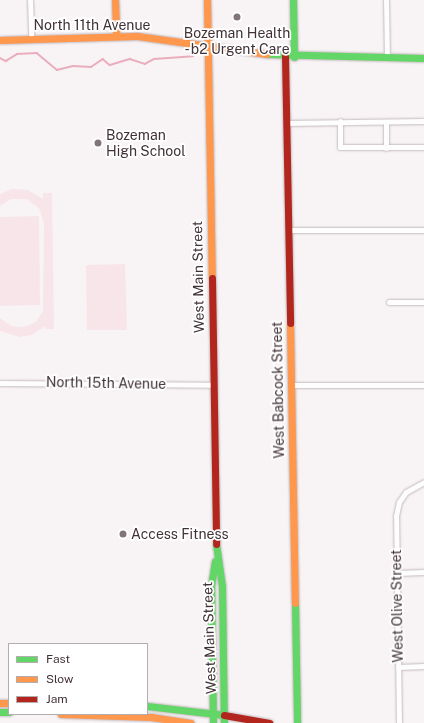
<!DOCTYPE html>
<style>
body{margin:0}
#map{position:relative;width:424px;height:723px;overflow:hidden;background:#f8f4f5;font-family:"Public Sans",sans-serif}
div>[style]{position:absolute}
.green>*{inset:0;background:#f7e5ea}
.stream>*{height:1.5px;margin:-0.75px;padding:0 0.75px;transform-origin:0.75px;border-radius:0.75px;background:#e9adbe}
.roads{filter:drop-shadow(0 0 1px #c4babd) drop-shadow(0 0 1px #c4babd)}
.street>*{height:5px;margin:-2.5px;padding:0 2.5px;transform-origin:2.5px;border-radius:2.5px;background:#fefdfe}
.fast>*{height:7px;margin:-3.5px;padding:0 3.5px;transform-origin:3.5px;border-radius:3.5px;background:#63d668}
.slow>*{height:7px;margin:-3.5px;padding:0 3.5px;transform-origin:3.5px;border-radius:3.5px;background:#ff974d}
.jam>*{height:7px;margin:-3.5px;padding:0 3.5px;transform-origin:3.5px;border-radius:3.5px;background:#b3261e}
.dots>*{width:11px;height:11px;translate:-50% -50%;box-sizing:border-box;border:2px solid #fff;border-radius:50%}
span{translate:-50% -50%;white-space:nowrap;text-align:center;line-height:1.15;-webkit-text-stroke:3.5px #fff;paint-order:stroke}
.street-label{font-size:14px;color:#413135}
.poi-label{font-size:14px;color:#413135}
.left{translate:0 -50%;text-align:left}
.legend{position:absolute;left:8px;top:643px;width:140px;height:72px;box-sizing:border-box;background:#fff;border:1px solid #b3adae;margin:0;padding:5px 7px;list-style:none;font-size:12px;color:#413135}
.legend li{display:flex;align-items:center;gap:8px;height:20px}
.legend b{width:20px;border:1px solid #b3adae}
</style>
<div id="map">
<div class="green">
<div style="clip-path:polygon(12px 189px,28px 190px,43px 199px,43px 193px,52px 193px,54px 329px,45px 329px,45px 326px,32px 335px,20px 337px,0 331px,0 318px,11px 326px,24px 327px,36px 322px,43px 311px,44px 223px,39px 208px,26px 199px,11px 199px,0 206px,0 194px)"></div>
<div style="clip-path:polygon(39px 216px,40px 305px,0 306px,0 217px)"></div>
<div style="clip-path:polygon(125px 264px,127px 330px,87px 330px,86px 265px)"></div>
</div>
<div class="stream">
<div style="left:0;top:58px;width:7px;rotate:27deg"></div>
<div style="left:6px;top:61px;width:13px;rotate:-32deg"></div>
<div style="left:17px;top:54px;width:20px;rotate:-3deg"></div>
<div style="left:37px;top:53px;width:26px;rotate:40deg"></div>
<div style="left:57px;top:70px;width:16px;rotate:-14deg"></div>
<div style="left:73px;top:66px;width:18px;rotate:3deg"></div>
<div style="left:91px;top:67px;width:14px;rotate:-34deg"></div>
<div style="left:103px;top:59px;width:9px;rotate:41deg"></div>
<div style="left:110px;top:65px;width:21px;rotate:-17deg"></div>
<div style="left:130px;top:59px;width:16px;rotate:18deg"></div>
<div style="left:145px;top:64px;width:10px;rotate:-29deg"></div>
<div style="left:154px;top:59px;width:39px;rotate:-4deg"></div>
</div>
<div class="roads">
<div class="street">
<div style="left:30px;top:0;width:37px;rotate:88deg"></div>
<div style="left:386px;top:0;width:58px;rotate:89deg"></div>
<div style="left:340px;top:121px;width:26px;rotate:90deg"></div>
<div style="left:340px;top:147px;width:84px"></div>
<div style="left:386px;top:122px;width:26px;rotate:90deg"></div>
<div style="left:286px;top:123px;width:138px;rotate:-0.8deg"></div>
<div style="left:288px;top:230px;width:136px"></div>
<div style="left:389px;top:302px;width:35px"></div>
<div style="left:0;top:383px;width:212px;rotate:0.5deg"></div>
<div style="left:291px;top:385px;width:133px"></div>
<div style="left:397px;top:573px;width:27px;rotate:-2deg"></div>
<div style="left:398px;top:667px;width:26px;rotate:-2deg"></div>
<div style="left:399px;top:723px;width:207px;rotate:-90.8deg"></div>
<div style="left:396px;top:516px;width:14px;rotate:-78deg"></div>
<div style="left:399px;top:502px;width:12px;rotate:-55deg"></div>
<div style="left:406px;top:492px;width:21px;rotate:-29deg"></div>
</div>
<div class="fast">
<div style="left:293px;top:0;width:57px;rotate:89deg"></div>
<div style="left:267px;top:54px;width:157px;rotate:1.5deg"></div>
<div style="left:216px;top:544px;width:42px;rotate:81.9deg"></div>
<div style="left:222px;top:586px;width:137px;rotate:89.2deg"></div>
<div style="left:295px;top:603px;width:120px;rotate:89deg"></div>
<div style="left:147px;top:706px;width:78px;rotate:6.7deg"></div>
<div style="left:0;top:712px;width:9px"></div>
<div style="left:213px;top:723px;width:137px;rotate:-90.8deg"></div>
<div style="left:211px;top:586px;width:25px;rotate:-81deg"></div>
</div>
<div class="slow">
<div style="left:115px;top:0;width:36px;rotate:88deg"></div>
<div style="left:207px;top:0;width:278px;rotate:89deg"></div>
<div style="left:0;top:40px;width:137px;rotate:-1.7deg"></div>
<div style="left:137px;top:36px;width:131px;rotate:7.9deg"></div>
<div style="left:290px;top:323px;width:280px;rotate:89deg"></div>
<div style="left:0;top:703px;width:9px"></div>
<div style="left:61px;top:714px;width:90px;rotate:1.9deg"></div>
<div style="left:151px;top:717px;width:40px;rotate:8.5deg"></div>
</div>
<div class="jam">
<div style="left:285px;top:56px;width:267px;rotate:88.9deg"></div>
<div style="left:212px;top:278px;width:266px;rotate:89.1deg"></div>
<div style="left:224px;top:715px;width:46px;rotate:10.1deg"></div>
</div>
</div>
<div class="dots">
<div style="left:237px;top:17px;background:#817578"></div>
<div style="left:98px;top:143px;background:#817578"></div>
<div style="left:123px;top:534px;background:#817578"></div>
</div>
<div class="street-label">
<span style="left:92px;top:25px">North 11th Avenue</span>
<span style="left:198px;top:277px;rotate:-91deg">West Main Street</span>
<span style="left:106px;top:383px;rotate:1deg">North 15th Avenue</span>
<span style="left:278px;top:390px;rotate:-91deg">West Babcock Street</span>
<span style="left:397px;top:606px;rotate:-91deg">West Olive Street</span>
<span style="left:209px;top:638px;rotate:-92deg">West Main Street</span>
</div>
<div class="poi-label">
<span style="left:237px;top:41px">Bozeman Health<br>- b2 Urgent Care</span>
<span class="left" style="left:106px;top:143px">Bozeman<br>High School</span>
<span class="left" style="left:131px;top:534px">Access Fitness</span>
</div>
<ul class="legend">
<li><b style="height:5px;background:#63d668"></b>Fast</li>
<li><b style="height:5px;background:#ff974d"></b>Slow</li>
<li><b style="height:5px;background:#b3261e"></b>Jam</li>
</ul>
</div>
